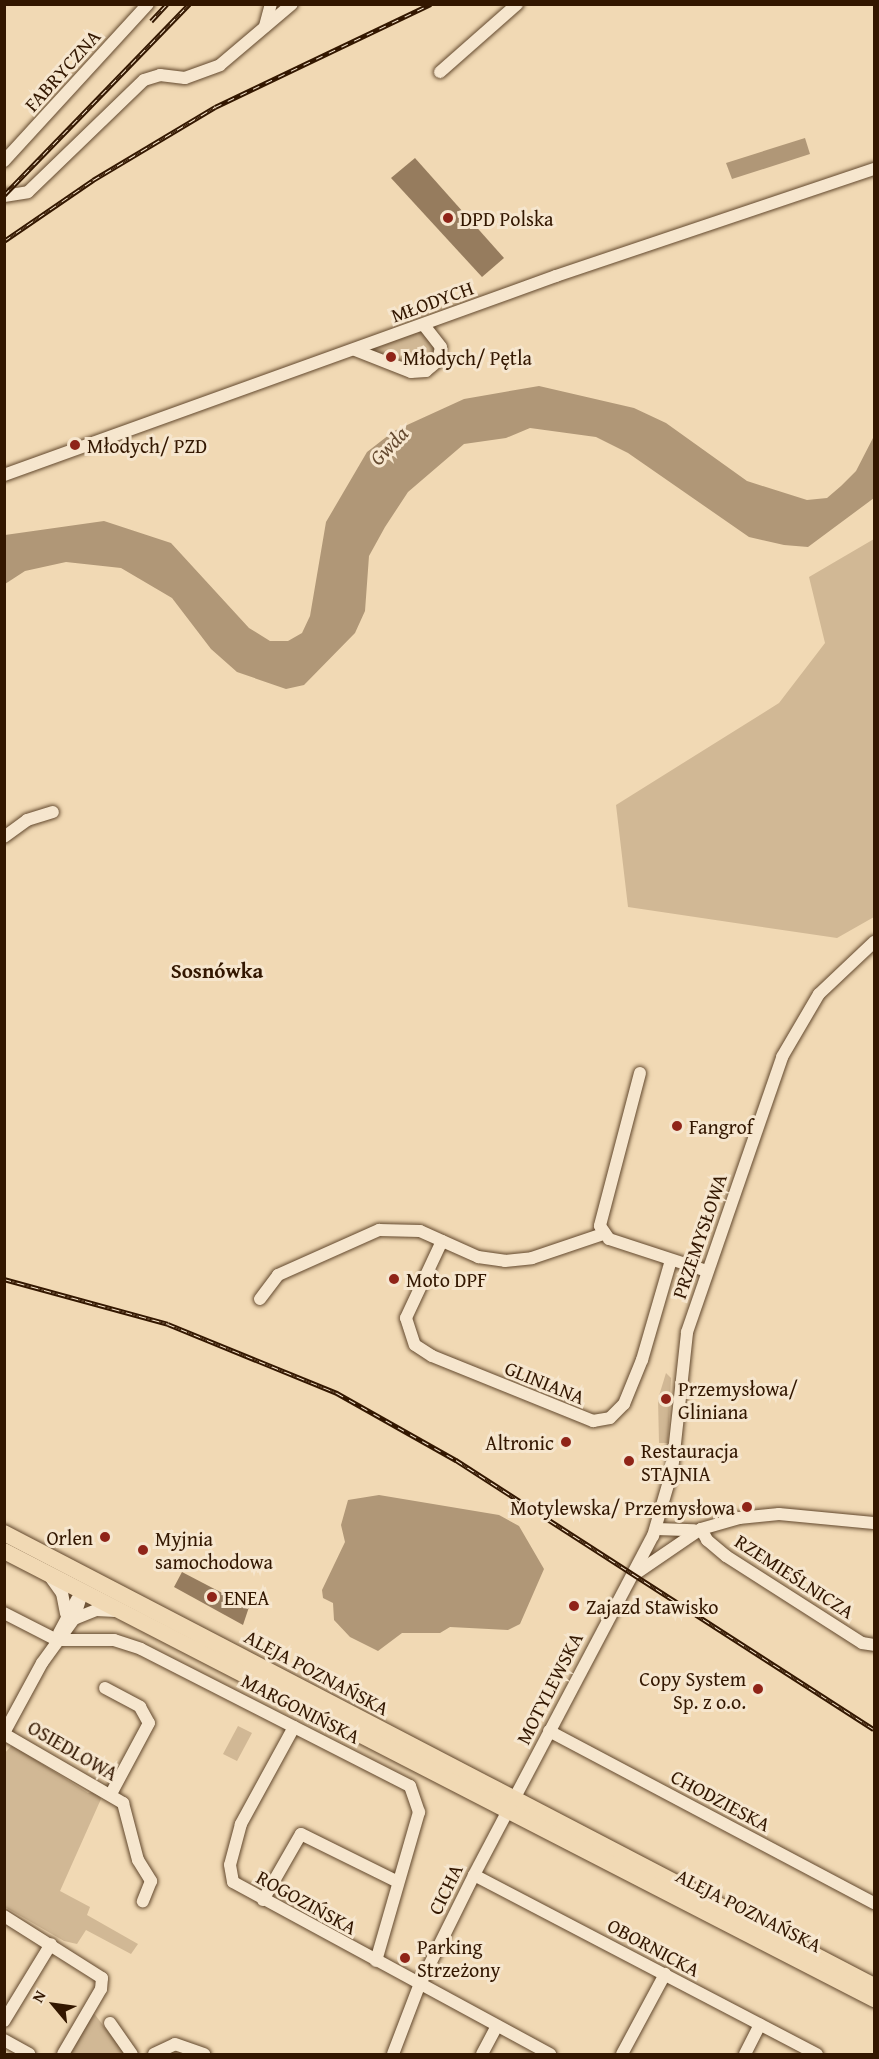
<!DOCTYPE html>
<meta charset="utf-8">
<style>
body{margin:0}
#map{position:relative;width:879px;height:2059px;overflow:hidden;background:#f1d9b4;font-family:"Gentium Book Plus",serif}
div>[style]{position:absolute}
.green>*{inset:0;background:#d1b895}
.water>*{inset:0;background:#b09777}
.building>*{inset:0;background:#967c5e}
.roads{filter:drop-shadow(0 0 2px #62482d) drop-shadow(0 0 2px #62482d)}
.minor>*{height:12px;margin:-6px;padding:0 6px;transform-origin:6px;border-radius:6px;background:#f6e6ce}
.major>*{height:16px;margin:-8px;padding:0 8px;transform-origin:8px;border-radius:8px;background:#f1d9b4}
.rail>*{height:4.5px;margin-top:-2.25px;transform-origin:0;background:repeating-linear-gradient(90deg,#f6e6ce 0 7px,#331700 0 14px);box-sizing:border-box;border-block:2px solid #331700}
.dots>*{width:16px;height:16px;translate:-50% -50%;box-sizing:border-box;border:3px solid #f6e6ce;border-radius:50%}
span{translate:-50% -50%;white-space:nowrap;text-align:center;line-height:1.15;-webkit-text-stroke:6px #f6e6ce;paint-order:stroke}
.street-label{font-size:20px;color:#331700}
.poi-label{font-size:20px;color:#331700}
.left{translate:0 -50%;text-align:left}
.right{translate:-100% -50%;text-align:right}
.water-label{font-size:21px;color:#654a30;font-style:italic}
.neighbourhood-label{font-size:21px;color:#331700;font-weight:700}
.frame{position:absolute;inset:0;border:6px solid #331700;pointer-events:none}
.north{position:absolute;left:24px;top:1975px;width:60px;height:60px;-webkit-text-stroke:4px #f6e6ce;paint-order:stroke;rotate:299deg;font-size:16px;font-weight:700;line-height:24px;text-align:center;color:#331700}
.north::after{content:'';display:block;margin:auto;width:21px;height:27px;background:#331700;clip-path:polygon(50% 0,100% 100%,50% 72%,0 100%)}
</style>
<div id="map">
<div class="green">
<div style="clip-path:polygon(419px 332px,426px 332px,437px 352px,430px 364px,415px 370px,374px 353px,375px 348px)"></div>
<div style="clip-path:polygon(874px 539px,874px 917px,837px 938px,628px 907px,616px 805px,779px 703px,825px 643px,809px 577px)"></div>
<div style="clip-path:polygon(666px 1373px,671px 1378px,668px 1443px,659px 1443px,658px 1399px)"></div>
<div style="clip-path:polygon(238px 1726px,252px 1733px,237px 1761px,223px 1754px)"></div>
<div style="clip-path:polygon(12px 1745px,88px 1793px,97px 1791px,101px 1799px,60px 1891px,90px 1907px,87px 1915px,138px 1944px,131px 1954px,86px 1930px,77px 1944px,64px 1941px,5px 1907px,4px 1754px)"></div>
<div style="clip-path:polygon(93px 2012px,125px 2054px,71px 2054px)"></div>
</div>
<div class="water">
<div style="clip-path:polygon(805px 138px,810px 154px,732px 179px,726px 163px)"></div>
<div style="clip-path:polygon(539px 386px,634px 408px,666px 423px,747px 481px,807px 500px,827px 498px,841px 486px,856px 471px,874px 436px,874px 498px,808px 547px,784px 545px,749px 537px,628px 453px,596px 437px,530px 428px,506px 438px,464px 444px,408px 492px,385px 527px,369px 556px,365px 611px,355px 633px,304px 685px,286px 689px,237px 672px,211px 649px,172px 598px,121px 568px,66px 562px,25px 571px,5px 584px,5px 535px,104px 521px,171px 543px,249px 628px,270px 641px,288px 641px,302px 633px,310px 616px,326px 522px,367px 452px,394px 431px,464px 399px)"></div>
<div style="clip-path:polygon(379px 1495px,499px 1515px,519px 1526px,544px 1569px,520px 1624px,508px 1630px,450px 1627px,440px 1633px,402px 1633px,378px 1651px,350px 1637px,334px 1620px,333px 1603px,323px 1598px,322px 1590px,345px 1542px,341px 1525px,348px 1500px)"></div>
</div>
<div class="building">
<div style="clip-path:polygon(415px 158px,504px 258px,482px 277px,391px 178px)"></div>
<div style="clip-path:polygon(182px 1572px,249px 1607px,243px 1625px,174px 1587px)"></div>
</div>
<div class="roads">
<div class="minor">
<div style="left:265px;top:26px;width:23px;rotate:-75deg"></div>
<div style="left:440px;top:72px;width:103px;rotate:-41.4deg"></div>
<div style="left:4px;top:161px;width:213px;rotate:-47.5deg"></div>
<div style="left:4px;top:196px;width:24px;rotate:-9deg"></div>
<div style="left:28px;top:192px;width:161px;rotate:-44deg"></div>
<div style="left:144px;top:80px;width:17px;rotate:-17deg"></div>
<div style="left:160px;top:75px;width:25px;rotate:7deg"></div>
<div style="left:185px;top:78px;width:37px;rotate:-20deg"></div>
<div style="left:220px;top:65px;width:94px;rotate:-40.3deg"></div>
<div style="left:355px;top:350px;width:60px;rotate:21.4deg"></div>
<div style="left:411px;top:372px;width:15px;rotate:-4deg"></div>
<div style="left:426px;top:371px;width:16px;rotate:-40deg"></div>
<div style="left:438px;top:361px;width:14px;rotate:-78deg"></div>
<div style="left:441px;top:347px;width:28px;rotate:-128deg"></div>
<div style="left:4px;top:475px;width:587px;rotate:-19.82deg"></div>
<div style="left:556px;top:276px;width:336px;rotate:-18.6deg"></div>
<div style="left:4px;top:837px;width:29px;rotate:-36deg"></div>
<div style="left:27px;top:820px;width:27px;rotate:-17deg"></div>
<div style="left:640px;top:1073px;width:158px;rotate:104.7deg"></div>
<div style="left:600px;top:1226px;width:16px;rotate:55deg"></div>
<div style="left:609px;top:1239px;width:103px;rotate:18.1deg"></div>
<div style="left:442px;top:1241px;width:85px;rotate:115.1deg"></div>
<div style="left:406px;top:1318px;width:28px;rotate:72deg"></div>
<div style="left:415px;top:1345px;width:20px;rotate:33deg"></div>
<div style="left:432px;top:1356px;width:174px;rotate:22deg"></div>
<div style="left:593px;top:1421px;width:17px;rotate:-10deg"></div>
<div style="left:610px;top:1418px;width:20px;rotate:-45deg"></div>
<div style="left:624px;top:1404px;width:48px;rotate:-67.8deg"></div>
<div style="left:642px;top:1360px;width:104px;rotate:-73.8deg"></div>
<div style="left:260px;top:1299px;width:30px;rotate:-53deg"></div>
<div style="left:278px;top:1275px;width:111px;rotate:-24deg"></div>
<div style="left:379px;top:1230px;width:41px;rotate:1.4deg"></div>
<div style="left:420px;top:1231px;width:64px;rotate:24.1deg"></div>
<div style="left:478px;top:1257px;width:27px;rotate:8deg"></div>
<div style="left:505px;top:1261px;width:27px;rotate:-6deg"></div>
<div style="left:532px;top:1258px;width:75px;rotate:-18.7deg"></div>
<div style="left:656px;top:1529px;width:38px;rotate:2deg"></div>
<div style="left:701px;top:1529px;width:13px;rotate:61deg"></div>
<div style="left:707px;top:1540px;width:25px;rotate:40deg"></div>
<div style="left:726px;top:1556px;width:161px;rotate:32.6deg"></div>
<div style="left:862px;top:1643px;width:12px;rotate:9deg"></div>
<div style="left:635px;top:1574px;width:80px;rotate:-34.3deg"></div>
<div style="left:701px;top:1529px;width:40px;rotate:-16deg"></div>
<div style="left:739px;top:1518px;width:40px;rotate:-5.7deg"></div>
<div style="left:779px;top:1514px;width:95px;rotate:5.4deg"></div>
<div style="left:51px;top:1578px;width:19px;rotate:54deg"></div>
<div style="left:62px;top:1593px;width:21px;rotate:79deg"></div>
<div style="left:4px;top:1613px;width:59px;rotate:27deg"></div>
<div style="left:57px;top:1640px;width:57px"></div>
<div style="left:114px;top:1640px;width:28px;rotate:18deg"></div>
<div style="left:141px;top:1649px;width:302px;rotate:27deg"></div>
<div style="left:410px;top:1786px;width:28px;rotate:71deg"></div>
<div style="left:419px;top:1812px;width:155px;rotate:106.1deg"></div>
<div style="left:74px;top:1619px;width:24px;rotate:-22deg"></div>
<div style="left:96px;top:1610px;width:20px;rotate:3deg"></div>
<div style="left:59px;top:1633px;width:38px;rotate:-62deg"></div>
<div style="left:105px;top:1688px;width:40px;rotate:28deg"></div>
<div style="left:140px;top:1707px;width:18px;rotate:61deg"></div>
<div style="left:149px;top:1723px;width:81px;rotate:118.2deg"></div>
<div style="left:294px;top:1727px;width:111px;rotate:118.7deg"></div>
<div style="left:241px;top:1824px;width:42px;rotate:105deg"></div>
<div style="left:230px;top:1865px;width:17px;rotate:80deg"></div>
<div style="left:233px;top:1882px;width:361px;rotate:28.5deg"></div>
<div style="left:549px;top:1731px;width:368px;rotate:27.9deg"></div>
<div style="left:4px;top:1733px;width:80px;rotate:-61.5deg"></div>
<div style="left:42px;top:1663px;width:54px;rotate:-54deg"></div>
<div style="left:74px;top:1619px;width:27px;rotate:-73deg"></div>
<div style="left:4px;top:1734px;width:138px;rotate:30.1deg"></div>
<div style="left:123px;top:1803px;width:59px;rotate:75.3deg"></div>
<div style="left:138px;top:1860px;width:25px;rotate:58deg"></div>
<div style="left:151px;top:1881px;width:22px;rotate:112deg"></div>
<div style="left:474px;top:1875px;width:387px;rotate:27.6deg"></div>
<div style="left:263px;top:1900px;width:76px;rotate:-60.1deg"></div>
<div style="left:301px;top:1834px;width:108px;rotate:26.3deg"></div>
<div style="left:4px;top:1916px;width:116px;rotate:32.3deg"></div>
<div style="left:102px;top:1978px;width:11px;rotate:95deg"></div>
<div style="left:101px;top:1989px;width:75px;rotate:120.3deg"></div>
<div style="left:4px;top:2021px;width:90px;rotate:-58.6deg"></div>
<div style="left:110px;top:2023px;width:38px;rotate:55deg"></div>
<div style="left:4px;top:2040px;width:29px;rotate:29deg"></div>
<div style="left:154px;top:2054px;width:23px;rotate:-25deg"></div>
<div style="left:175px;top:2044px;width:31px;rotate:19deg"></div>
<div style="left:393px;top:2054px;width:73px;rotate:-69.1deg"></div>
<div style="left:419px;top:1986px;width:124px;rotate:-63.6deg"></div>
<div style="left:474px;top:1875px;width:383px;rotate:-62.2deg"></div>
<div style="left:653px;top:1536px;width:68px;rotate:-73.7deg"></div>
<div style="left:672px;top:1471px;width:140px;rotate:-83.8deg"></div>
<div style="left:687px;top:1332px;width:291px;rotate:-70.9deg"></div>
<div style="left:782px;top:1057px;width:73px;rotate:-59.6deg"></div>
<div style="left:819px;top:994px;width:76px;rotate:-43.4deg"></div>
<div style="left:482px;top:2054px;width:32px;rotate:-62deg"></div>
<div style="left:622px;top:2054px;width:91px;rotate:-61.7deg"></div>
<div style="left:745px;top:2054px;width:33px;rotate:-63deg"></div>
</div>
<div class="major">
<div style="left:4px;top:1533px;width:981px;rotate:27.51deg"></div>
<div style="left:4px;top:1551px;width:979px;rotate:27.25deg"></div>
</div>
</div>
<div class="rail">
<div style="left:151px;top:21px;width:23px;rotate:-47deg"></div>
<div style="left:4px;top:195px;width:266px;rotate:-45.9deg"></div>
<div style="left:4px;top:241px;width:108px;rotate:-34.4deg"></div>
<div style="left:93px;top:180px;width:142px;rotate:-30.9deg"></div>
<div style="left:215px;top:107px;width:239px;rotate:-25.5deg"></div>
<div style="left:4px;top:1279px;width:170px;rotate:15.3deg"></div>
<div style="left:168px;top:1324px;width:183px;rotate:22.2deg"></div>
<div style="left:337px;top:1393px;width:137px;rotate:29.4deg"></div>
<div style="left:456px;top:1460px;width:497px;rotate:32.8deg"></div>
</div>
<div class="dots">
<div style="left:448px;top:218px;background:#8f2418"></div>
<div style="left:391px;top:357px;background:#8f2418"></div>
<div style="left:75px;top:445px;background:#8f2418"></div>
<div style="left:677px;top:1126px;background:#8f2418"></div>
<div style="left:394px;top:1279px;background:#8f2418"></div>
<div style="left:666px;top:1399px;background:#8f2418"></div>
<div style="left:566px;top:1442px;background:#8f2418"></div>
<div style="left:629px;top:1461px;background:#8f2418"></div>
<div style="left:747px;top:1507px;background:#8f2418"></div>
<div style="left:105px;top:1537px;background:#8f2418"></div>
<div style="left:143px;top:1550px;background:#8f2418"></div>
<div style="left:212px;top:1597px;background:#8f2418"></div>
<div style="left:574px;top:1606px;background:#8f2418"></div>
<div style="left:758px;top:1689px;background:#8f2418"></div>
<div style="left:405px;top:1958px;background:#8f2418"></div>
</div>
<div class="street-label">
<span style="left:62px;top:70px;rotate:-48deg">FABRYCZNA</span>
<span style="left:432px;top:301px;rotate:-20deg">MŁODYCH</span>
<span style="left:699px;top:1236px;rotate:-71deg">PRZEMYSŁOWA</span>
<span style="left:545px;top:1382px;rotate:22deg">GLINIANA</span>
<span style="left:795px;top:1576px;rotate:33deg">RZEMIEŚLNICZA</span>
<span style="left:317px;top:1672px;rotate:28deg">ALEJA POZNAŃSKA</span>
<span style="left:549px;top:1688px;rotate:-63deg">MOTYLEWSKA</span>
<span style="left:301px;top:1708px;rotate:27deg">MARGONIŃSKA</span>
<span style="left:73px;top:1750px;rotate:30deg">OSIEDLOWA</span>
<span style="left:721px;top:1800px;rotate:28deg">CHODZIESKA</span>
<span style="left:445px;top:1889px;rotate:-64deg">CICHA</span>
<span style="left:307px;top:1902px;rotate:29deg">ROGOZIŃSKA</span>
<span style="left:749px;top:1910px;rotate:27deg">ALEJA POZNAŃSKA</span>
<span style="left:654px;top:1947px;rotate:28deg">OBORNICKA</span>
</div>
<div class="poi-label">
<span class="left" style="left:460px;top:218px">DPD Polska</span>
<span class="left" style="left:403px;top:357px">Młodych/ Pętla</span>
<span class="left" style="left:87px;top:445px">Młodych/ PZD</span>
<span class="left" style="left:689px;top:1126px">Fangrof</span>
<span class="left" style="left:406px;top:1279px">Moto DPF</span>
<span class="left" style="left:678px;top:1400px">Przemysłowa/<br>Gliniana</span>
<span class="right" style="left:554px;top:1442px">Altronic</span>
<span class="left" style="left:641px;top:1462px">Restauracja<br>STAJNIA</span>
<span class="right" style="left:735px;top:1507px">Motylewska/ Przemysłowa</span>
<span class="right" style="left:93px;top:1537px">Orlen</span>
<span class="left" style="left:155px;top:1550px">Myjnia<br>samochodowa</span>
<span class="left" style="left:224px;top:1597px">ENEA</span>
<span class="left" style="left:586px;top:1606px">Zajazd Stawisko</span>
<span class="right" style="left:746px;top:1690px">Copy System<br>Sp. z o.o.</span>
<span class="left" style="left:417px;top:1958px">Parking<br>Strzeżony</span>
</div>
<div class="water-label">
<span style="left:389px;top:446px;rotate:-46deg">Gwda</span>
</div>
<div class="neighbourhood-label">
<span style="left:217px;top:971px">Sosnówka</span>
</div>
<div class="frame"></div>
<div class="north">N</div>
</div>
